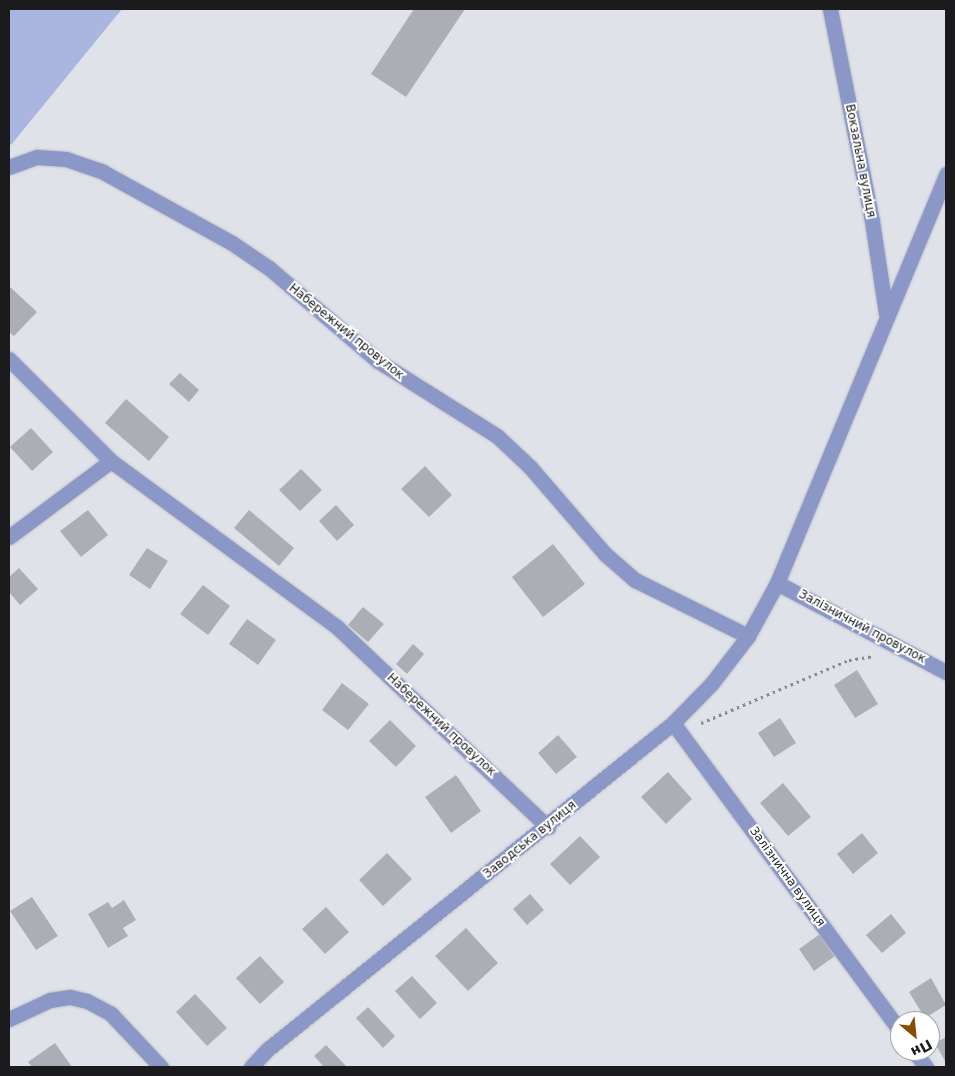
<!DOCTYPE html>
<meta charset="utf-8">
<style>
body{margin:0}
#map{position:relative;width:955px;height:1076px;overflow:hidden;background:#e0e2ea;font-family:"DejaVu Sans",sans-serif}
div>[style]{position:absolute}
.green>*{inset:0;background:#aab6e0}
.building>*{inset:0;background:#acaeb5}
.path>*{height:3px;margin-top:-1.5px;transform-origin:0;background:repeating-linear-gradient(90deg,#898a90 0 2.5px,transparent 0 6.5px)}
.roads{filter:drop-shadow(0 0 1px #bdbec5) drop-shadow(0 0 1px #bdbec5)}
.street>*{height:15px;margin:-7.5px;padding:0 7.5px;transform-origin:7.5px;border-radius:7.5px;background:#8a97c7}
span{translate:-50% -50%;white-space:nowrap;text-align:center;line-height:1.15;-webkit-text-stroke:4px #fff;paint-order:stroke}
.street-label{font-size:12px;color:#1b1b1e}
.frame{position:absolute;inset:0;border:10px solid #1b1b1e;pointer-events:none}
.north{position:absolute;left:890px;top:1011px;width:50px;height:50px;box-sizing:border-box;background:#fff;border:1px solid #a4a4a5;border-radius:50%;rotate:152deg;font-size:14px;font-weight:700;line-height:20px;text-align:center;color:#1b1b1e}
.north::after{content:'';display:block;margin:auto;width:18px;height:22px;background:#874d03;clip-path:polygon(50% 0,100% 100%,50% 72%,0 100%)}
</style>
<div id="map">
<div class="green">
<div style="clip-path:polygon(9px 9px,122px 9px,11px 145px,9px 143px)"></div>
</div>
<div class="building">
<div style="clip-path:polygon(414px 9px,465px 9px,406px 97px,371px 74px)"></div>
<div style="clip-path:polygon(9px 286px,37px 312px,14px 336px,9px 332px)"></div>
<div style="clip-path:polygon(180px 373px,199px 390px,189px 402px,169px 384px)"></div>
<div style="clip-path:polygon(126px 399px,169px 437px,149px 461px,105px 423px)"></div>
<div style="clip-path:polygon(31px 428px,53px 452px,32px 471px,10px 447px)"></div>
<div style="clip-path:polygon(425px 466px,452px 495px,429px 517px,401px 489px)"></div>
<div style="clip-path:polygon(301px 469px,322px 490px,300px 511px,279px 490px)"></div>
<div style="clip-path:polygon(336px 505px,354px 525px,337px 541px,319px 521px)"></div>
<div style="clip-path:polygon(88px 510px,108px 535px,81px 557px,60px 531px)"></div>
<div style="clip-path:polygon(249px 510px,294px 548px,279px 566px,234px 528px)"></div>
<div style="clip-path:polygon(553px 544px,585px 584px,543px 617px,512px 577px)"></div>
<div style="clip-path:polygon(147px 548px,168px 561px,150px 589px,129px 575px)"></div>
<div style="clip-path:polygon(19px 568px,38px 589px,20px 605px,9px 592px,9px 577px)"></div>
<div style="clip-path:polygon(203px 585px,230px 606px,208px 635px,180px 614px)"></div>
<div style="clip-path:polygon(363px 607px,384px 624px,368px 642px,348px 625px)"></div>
<div style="clip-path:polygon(247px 619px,276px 640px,258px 665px,229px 644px)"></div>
<div style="clip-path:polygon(413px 644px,424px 654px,407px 674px,396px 664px)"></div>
<div style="clip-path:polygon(857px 670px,878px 704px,855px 718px,834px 685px)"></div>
<div style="clip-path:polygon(342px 683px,369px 704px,348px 730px,322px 710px)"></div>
<div style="clip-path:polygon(780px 718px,796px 743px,774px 757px,758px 733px)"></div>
<div style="clip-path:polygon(390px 720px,416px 746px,396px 767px,369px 741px)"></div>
<div style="clip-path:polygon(558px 735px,577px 757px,556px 774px,538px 753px)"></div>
<div style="clip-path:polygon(668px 772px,692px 799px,666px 824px,641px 797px)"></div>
<div style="clip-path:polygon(456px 775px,481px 811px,451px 833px,425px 797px)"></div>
<div style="clip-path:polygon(783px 783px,811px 817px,788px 836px,760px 803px)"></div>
<div style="clip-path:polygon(862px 833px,878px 853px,853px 874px,837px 854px)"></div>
<div style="clip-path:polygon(580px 836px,600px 857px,570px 885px,550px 864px)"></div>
<div style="clip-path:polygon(387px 853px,412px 879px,383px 906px,359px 880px)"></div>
<div style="clip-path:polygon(530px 894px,544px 910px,527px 925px,513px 909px)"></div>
<div style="clip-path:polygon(32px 897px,58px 936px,36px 950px,10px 911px)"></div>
<div style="clip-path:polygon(124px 900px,136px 920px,123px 928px,128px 936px,108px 948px,88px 914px,108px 902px,112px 908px)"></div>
<div style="clip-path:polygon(326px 907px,349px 932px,325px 954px,302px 929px)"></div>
<div style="clip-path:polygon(891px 914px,906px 933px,882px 953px,866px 935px)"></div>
<div style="clip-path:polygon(466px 928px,498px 963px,468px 991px,435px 956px)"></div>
<div style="clip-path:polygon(820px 934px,835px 956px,814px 971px,799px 949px)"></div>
<div style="clip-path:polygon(260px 956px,284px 982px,260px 1004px,236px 978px)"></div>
<div style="clip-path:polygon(412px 976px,437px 1003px,420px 1019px,395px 991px)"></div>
<div style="clip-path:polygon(931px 978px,946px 1005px,925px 1018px,909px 992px)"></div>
<div style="clip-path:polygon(195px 994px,227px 1028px,207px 1046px,176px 1012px)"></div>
<div style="clip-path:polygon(368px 1007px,395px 1036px,383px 1048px,356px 1018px)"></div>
<div style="clip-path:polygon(946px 1037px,946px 1063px,935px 1043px)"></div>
<div style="clip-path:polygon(55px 1043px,72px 1067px,32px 1067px,28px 1062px)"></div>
<div style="clip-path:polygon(326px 1045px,347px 1067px,324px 1067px,314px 1056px)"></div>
</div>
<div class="path">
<div style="left:701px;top:723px;width:161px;rotate:-23.1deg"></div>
<div style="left:849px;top:660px;width:25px;rotate:-9deg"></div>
</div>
<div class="roads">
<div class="street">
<div style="left:830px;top:9px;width:216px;rotate:78.8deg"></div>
<div style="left:872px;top:221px;width:94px;rotate:81.4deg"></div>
<div style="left:9px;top:167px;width:30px;rotate:-20deg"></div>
<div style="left:37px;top:157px;width:29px;rotate:4deg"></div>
<div style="left:66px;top:159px;width:39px;rotate:19deg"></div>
<div style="left:103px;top:172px;width:147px;rotate:28.8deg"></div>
<div style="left:232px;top:243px;width:45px;rotate:34deg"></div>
<div style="left:269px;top:268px;width:143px;rotate:40.5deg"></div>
<div style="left:378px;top:361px;width:141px;rotate:32.2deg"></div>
<div style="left:497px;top:436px;width:45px;rotate:43.2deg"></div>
<div style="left:530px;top:467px;width:115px;rotate:49.2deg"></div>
<div style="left:605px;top:554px;width:40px;rotate:41deg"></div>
<div style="left:635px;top:580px;width:126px;rotate:26.4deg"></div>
<div style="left:9px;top:359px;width:144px;rotate:45deg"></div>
<div style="left:111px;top:461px;width:280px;rotate:36.3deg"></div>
<div style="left:337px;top:627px;width:291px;rotate:43.5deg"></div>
<div style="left:9px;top:537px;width:127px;rotate:-36.7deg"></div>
<div style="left:777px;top:583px;width:191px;rotate:27.8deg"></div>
<div style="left:673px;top:723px;width:383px;rotate:53.6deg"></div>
<div style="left:9px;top:1019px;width:45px;rotate:-24.9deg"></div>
<div style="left:50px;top:1000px;width:20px;rotate:-9deg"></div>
<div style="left:70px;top:997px;width:17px;rotate:13deg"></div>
<div style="left:87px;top:1001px;width:27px;rotate:28deg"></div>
<div style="left:111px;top:1014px;width:73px;rotate:46.7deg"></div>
<div style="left:914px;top:1051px;width:20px;rotate:53deg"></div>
<div style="left:251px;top:1067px;width:25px;rotate:-47deg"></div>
<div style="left:268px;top:1049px;width:520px;rotate:-38.83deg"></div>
<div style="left:673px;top:723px;width:56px;rotate:-45.7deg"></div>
<div style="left:712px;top:683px;width:59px;rotate:-52.5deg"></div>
<div style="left:748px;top:636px;width:60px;rotate:-61.3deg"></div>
<div style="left:777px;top:583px;width:443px;rotate:-67.5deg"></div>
</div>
</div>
<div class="street-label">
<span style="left:860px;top:161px;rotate:79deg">Вокзальна вулиця</span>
<span style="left:346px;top:332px;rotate:39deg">Набережний провулок</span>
<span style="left:862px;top:627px;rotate:28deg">Залізничний провулок</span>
<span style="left:441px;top:725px;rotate:43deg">Набережний провулок</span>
<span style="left:530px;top:840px;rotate:-39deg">Заводська вулиця</span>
<span style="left:787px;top:877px;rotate:54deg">Залізнична вулиця</span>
</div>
<div class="frame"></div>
<div class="north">Пн</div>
</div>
